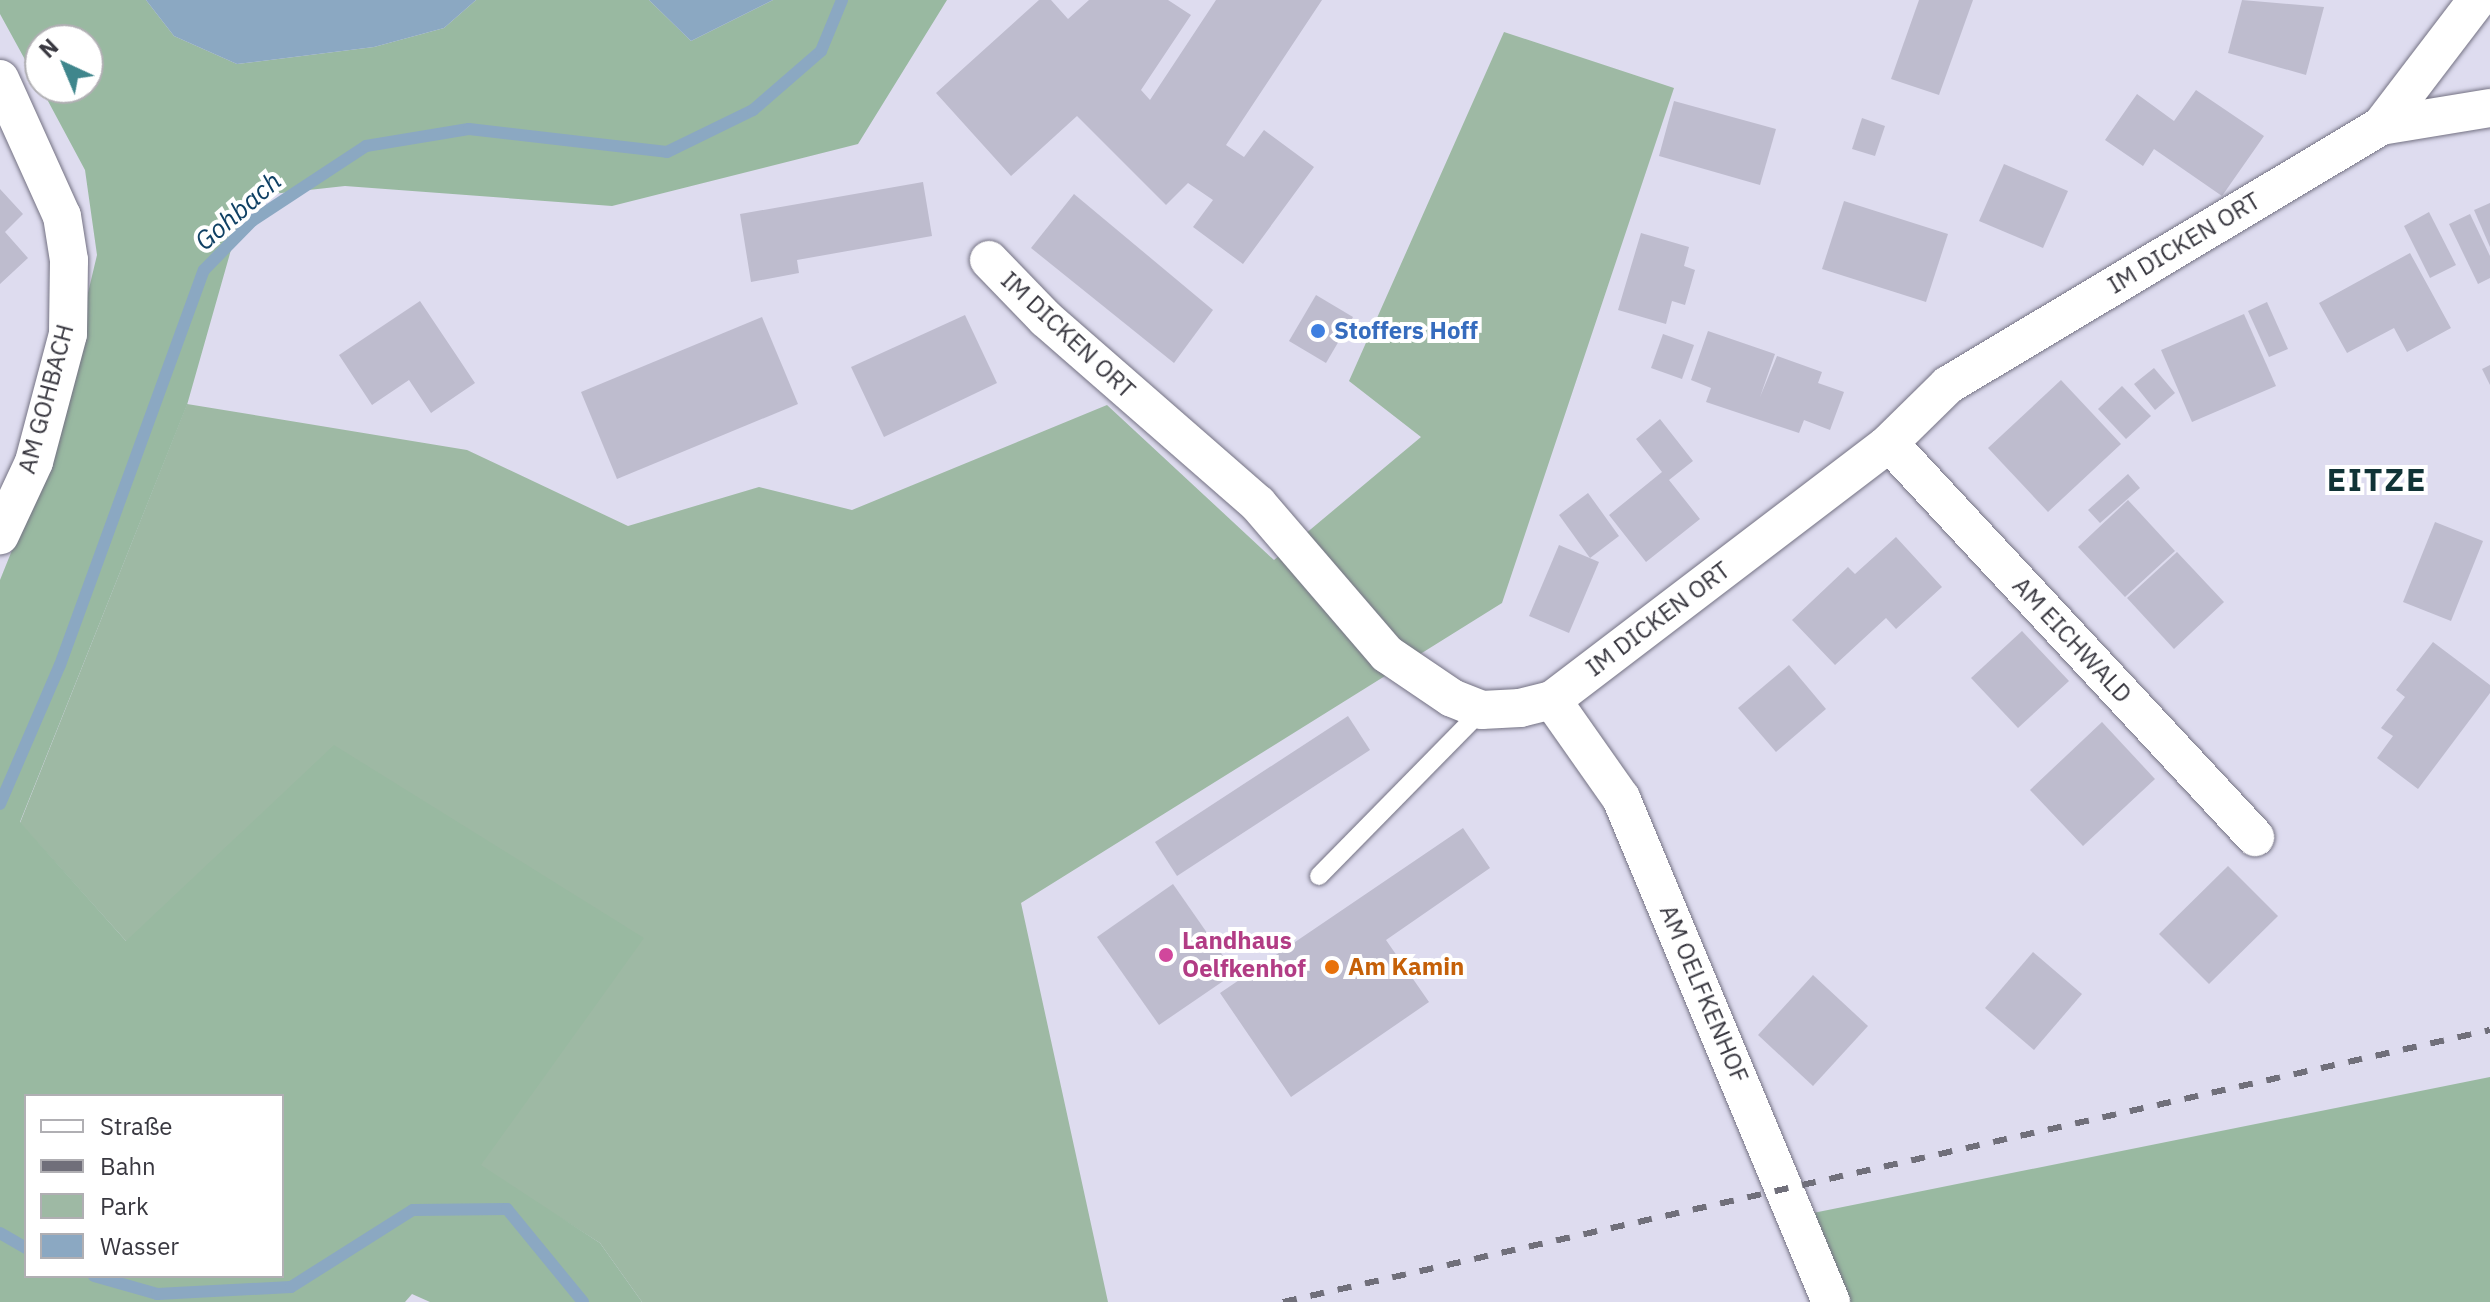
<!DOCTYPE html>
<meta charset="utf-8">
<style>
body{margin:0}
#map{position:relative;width:2490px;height:1302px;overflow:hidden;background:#dedcef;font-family:"IBM Plex Sans",sans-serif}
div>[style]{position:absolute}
.green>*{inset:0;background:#9eb9a4}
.forest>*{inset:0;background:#99b9a1}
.water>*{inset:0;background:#8ba8c2}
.stream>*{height:12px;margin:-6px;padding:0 6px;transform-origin:6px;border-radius:6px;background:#8ba8c2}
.building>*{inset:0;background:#bebcce}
.roads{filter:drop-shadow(0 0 2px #747283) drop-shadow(0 0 2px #747283)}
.lane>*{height:18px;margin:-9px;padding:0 9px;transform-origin:9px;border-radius:9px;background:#fff}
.street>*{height:38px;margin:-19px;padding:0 19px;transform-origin:19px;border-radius:19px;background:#fff}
.rail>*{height:6px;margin-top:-3px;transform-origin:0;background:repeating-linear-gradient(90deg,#706f7a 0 14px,transparent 0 28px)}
.dots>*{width:22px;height:22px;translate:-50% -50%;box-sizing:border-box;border:4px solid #fff;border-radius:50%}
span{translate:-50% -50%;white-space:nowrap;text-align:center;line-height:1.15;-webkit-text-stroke:8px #fff;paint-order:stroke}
.street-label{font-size:24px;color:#393840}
.shop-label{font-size:24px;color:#366cbe;font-weight:700}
.left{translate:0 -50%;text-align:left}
.hotel-label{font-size:24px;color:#b23c85;font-weight:700}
.food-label{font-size:24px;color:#c56008;font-weight:700}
.water-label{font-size:26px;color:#0f4064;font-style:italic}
.district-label{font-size:32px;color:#103336;font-weight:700;letter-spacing:2px}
.legend{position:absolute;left:24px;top:1094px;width:260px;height:184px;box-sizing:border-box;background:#fff;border:2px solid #b0afb3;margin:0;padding:10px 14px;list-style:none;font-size:24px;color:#393840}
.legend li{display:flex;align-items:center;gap:16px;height:40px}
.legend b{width:40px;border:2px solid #b0afb3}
.north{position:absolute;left:24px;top:24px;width:80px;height:80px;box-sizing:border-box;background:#fff;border:2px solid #b0afb3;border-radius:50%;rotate:316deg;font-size:22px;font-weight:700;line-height:32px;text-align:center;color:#393840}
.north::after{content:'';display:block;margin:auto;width:28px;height:36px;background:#3f868c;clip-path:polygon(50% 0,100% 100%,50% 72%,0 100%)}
</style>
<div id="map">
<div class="green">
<div style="clip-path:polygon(1504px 32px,1674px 88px,1502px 603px,1021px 903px,1108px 1302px,642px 1302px,600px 1243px,126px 941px,20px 823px,187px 404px,467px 450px,628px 526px,759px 487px,852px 510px,1107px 405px,1274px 560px,1421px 437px,1349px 381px)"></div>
</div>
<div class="forest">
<div style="clip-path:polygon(evenodd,0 0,146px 0,174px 36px,237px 64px,374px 47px,444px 28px,476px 0,649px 0,691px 41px,773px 0,947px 0,858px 144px,612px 206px,345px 186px,246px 197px,187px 405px,20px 822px,126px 941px,334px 745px,644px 938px,481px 1165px,600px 1243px,642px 1302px,430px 1302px,412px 1294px,405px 1302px,0 1302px,0 580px,48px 461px,97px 255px,85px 170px,41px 88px,88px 88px,88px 40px,40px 40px,40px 87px,0 14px,0 0,26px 1096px,282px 1096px,282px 1276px,26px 1276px,26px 1096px)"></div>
<div style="clip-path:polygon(2490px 1077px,2490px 1302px,1848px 1302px,1813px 1213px)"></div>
</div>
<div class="water">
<div style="clip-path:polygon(146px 0,476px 0,444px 28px,374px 47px,237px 64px,174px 36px)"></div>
<div style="clip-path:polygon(649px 0,773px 0,691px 41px)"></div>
</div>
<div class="stream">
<div style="left:0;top:804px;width:151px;rotate:-66.7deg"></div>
<div style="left:60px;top:665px;width:420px;rotate:-70deg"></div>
<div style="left:204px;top:270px;width:69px;rotate:-45.6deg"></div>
<div style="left:252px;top:221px;width:136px;rotate:-33.3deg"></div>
<div style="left:366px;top:146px;width:104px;rotate:-9.4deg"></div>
<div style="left:469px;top:129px;width:199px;rotate:6.6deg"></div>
<div style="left:667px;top:152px;width:96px;rotate:-26deg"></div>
<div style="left:753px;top:110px;width:90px;rotate:-40.9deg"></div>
<div style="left:821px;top:51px;width:55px;rotate:-67.6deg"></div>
<div style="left:0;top:1233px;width:30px;rotate:30deg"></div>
<div style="left:94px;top:1276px;width:66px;rotate:15.9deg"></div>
<div style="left:157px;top:1294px;width:134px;rotate:-3deg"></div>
<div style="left:291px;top:1287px;width:144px;rotate:-32.3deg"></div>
<div style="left:413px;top:1210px;width:94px;rotate:-0.6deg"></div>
<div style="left:507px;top:1209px;width:120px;rotate:50.7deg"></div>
</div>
<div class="building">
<div style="clip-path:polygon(1039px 0,1051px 0,1068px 19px,1089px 0,1168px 0,1191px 15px,1141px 90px,1150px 100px,1216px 0,1322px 0,1226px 145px,1244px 157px,1264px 130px,1314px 167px,1243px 264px,1193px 227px,1213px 200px,1188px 183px,1166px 205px,1077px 116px,1011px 176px,936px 93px)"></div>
<div style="clip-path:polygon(1919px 0,1973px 0,1939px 95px,1891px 79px)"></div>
<div style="clip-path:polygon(2242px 0,2324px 7px,2306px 75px,2228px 53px)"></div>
<div style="clip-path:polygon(2196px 90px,2264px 136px,2222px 196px,2154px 149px,2143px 166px,2105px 140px,2137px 94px,2174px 121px)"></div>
<div style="clip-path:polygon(1674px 101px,1776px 129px,1760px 185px,1659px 156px)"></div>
<div style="clip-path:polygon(1862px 118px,1885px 126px,1875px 156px,1852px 149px)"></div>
<div style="clip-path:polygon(2004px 164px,2068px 191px,2043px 248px,1979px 221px)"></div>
<div style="clip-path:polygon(923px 182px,932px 236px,797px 260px,799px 273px,751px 282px,740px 214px)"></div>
<div style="clip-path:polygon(0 189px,23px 214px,5px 232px,28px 258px,0 284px)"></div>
<div style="clip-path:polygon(1074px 194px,1213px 310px,1174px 363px,1031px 248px)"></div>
<div style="clip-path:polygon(1844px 201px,1948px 234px,1926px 302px,1822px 269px)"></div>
<div style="clip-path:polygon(2490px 203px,2490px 247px,2474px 210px)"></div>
<div style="clip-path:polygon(2429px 212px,2456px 265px,2430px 278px,2404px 226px)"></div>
<div style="clip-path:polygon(2470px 214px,2490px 256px,2490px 278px,2478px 284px,2449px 224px)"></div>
<div style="clip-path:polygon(1641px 233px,1689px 247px,1684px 266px,1695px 270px,1685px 305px,1672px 301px,1666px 324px,1618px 310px)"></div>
<div style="clip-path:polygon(2410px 253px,2451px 328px,2407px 352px,2394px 328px,2347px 353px,2319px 303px)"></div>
<div style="clip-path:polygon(1316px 295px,1353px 317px,1326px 363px,1289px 341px)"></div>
<div style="clip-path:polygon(420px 301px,475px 383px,431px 413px,409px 380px,372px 405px,339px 355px)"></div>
<div style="clip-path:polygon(2267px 302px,2288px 349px,2269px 357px,2248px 311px)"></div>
<div style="clip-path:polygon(2244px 314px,2276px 386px,2192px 422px,2161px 350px)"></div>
<div style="clip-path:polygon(965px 315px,997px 383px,884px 437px,851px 367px)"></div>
<div style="clip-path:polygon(762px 317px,798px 404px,617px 479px,581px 392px)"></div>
<div style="clip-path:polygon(1708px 331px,1775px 354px,1760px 397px,1777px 356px,1822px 372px,1818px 383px,1844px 392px,1830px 430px,1804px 420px,1799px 433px,1706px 402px,1711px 388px,1691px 380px)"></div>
<div style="clip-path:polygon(1663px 334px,1694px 345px,1682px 379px,1651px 368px)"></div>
<div style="clip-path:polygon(2490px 365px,2490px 385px,2482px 369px)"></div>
<div style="clip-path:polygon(2154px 368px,2175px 393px,2155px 410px,2134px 384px)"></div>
<div style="clip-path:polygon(2061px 380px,2121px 444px,2048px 512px,1988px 448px)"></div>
<div style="clip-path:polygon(2122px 386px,2151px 416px,2126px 439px,2098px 409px)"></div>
<div style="clip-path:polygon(1660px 419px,1693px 461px,1669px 480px,1700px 519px,1646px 562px,1609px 515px,1662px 472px,1636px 439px)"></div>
<div style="clip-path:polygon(2128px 474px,2140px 488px,2100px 523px,2088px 510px)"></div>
<div style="clip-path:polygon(1588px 493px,1619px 536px,1590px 558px,1559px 515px)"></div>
<div style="clip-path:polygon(2128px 500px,2175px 551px,2125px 597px,2078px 547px)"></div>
<div style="clip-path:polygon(2435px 522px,2483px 541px,2451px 621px,2403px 602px)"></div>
<div style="clip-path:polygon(1896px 537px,1942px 587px,1896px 629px,1886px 618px,1835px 665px,1792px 620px,1848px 567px,1855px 574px)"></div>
<div style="clip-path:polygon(1559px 545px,1599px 562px,1569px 633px,1529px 616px)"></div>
<div style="clip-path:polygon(2177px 552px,2224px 602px,2174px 649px,2127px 598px)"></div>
<div style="clip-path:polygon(2022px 631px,2069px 681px,2018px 728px,1971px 678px)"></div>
<div style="clip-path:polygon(2433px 642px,2490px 685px,2490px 693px,2418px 789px,2377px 758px,2393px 736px,2381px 728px,2405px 697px,2396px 690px)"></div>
<div style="clip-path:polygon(1789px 665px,1826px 709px,1776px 752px,1738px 708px)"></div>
<div style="clip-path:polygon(1348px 716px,1370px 750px,1177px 876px,1155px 842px)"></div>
<div style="clip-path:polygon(2102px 722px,2155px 779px,2083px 846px,2030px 790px)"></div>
<div style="clip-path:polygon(1463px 828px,1490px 868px,1386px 940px,1429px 1002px,1291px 1097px,1220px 993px)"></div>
<div style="clip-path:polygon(2228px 866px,2278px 916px,2209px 984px,2159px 934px)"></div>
<div style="clip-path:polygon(1173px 884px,1235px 973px,1159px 1025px,1097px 937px)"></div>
<div style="clip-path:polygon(2033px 952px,2082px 994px,2034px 1050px,1985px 1008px)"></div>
<div style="clip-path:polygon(1813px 975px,1868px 1026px,1813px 1086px,1758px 1035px)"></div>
</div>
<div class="roads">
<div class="lane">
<div style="left:1319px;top:876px;width:233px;rotate:-45.5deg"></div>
</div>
<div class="street">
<div style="left:0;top:79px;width:150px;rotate:65.7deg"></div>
<div style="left:62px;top:216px;width:45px;rotate:81deg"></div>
<div style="left:69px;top:260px;width:74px;rotate:90.8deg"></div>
<div style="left:68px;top:334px;width:132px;rotate:104.9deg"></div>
<div style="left:34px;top:462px;width:81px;rotate:115deg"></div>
<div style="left:2381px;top:126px;width:110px;rotate:-9.4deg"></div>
<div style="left:989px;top:260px;width:82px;rotate:46deg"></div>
<div style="left:1046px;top:319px;width:281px;rotate:41.1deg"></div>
<div style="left:1258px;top:504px;width:198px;rotate:49.3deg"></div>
<div style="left:1387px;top:654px;width:78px;rotate:34.1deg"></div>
<div style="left:1452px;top:698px;width:32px;rotate:22deg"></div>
<div style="left:1482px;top:710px;width:38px;rotate:-3deg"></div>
<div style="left:1520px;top:708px;width:33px;rotate:-14deg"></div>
<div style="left:1552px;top:700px;width:424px;rotate:-37.3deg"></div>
<div style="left:1889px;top:443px;width:83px;rotate:-44.5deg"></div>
<div style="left:1948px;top:385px;width:505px;rotate:-30.89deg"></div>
<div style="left:2381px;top:126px;width:158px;rotate:-52.7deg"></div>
<div style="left:1889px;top:443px;width:538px;rotate:47.11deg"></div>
<div style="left:1552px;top:700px;width:120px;rotate:54.9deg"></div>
<div style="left:1621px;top:798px;width:546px;rotate:67.38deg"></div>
</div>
</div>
<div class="rail">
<div style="left:1283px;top:1302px;width:1237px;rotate:-12.7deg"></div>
</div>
<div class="dots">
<div style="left:1318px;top:331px;background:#3f7fe0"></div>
<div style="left:1166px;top:955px;background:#d1479c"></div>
<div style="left:1332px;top:967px;background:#e8710a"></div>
</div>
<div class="street-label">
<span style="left:2184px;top:243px;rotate:-31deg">IM DICKEN ORT</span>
<span style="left:1068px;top:335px;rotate:43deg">IM DICKEN ORT</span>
<span style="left:46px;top:399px;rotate:-75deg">AM GOHBACH</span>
<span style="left:1658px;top:619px;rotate:-37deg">IM DICKEN ORT</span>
<span style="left:2072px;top:640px;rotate:47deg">AM EICHWALD</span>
<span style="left:1704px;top:994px;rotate:67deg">AM OELFKENHOF</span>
</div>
<div class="shop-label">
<span class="left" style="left:1334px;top:331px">Stoffers Hoff</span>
</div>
<div class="hotel-label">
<span class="left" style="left:1182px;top:955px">Landhaus<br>Oelfkenhof</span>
</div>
<div class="food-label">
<span class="left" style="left:1348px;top:967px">Am Kamin</span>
</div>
<div class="water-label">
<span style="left:238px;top:211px;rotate:-41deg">Gohbach</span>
</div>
<div class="district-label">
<span style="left:2377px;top:479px">EITZE</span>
</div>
<ul class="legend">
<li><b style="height:10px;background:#fff"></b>Straße</li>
<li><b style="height:10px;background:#706f7a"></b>Bahn</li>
<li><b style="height:22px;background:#9eb9a4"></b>Park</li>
<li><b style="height:22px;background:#8ba8c2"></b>Wasser</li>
</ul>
<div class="north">N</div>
</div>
